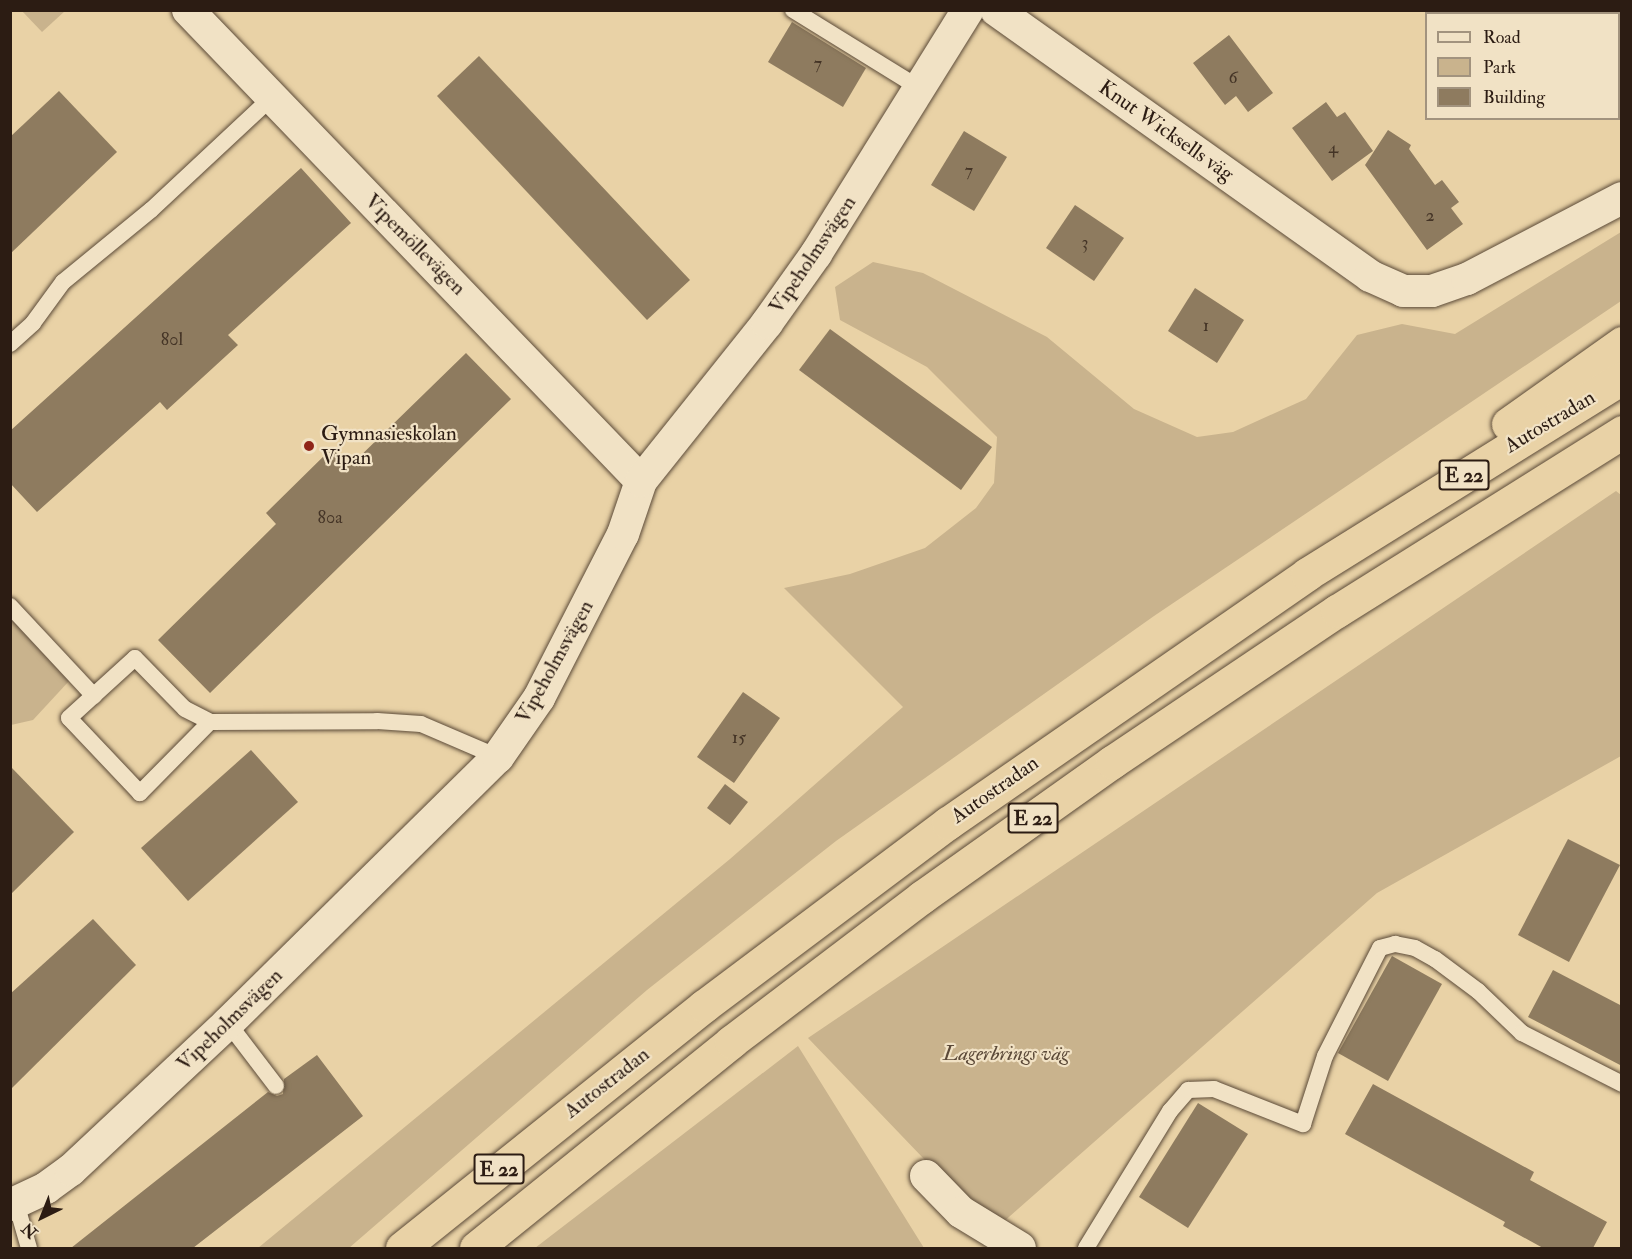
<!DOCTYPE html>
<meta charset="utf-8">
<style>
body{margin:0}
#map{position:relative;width:1632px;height:1259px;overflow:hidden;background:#e9d2a6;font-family:"IM FELL Double Pica",serif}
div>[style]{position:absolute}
.green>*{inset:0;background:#c9b38d}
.building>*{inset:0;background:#8e7b5f}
.roads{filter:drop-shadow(0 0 2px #5b4a38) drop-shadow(0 0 2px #5b4a38)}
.lane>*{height:16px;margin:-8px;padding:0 8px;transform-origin:8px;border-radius:8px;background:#f1e2c5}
.street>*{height:32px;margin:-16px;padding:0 16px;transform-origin:16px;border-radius:16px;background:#f1e2c5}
.highway>*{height:33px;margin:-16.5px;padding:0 16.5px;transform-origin:16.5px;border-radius:16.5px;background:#e9d2a6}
.dots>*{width:16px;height:16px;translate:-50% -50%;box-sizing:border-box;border:3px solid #f1e2c5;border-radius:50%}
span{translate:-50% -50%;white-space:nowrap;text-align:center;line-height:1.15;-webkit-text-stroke:4.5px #f1e2c5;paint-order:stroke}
.number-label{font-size:18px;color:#443426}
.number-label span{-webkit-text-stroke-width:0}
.shield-label span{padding:2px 4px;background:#f1e2c5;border:2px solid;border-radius:4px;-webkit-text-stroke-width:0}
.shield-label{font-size:20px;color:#2c1c13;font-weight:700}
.street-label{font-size:21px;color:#2c1c13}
.poi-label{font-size:21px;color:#2c1c13}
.left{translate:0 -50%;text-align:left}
.park-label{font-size:21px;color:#5b4938;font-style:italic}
.frame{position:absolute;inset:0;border:12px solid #2c1c13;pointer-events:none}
.legend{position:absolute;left:1425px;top:12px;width:195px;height:108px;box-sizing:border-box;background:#f1e2c5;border:2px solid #a2937e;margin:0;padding:8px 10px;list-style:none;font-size:18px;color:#2c1c13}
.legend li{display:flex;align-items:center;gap:12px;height:30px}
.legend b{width:30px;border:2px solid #a2937e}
.north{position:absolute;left:12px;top:1187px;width:60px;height:60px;-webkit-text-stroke:4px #f1e2c5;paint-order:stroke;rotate:223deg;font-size:16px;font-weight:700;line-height:24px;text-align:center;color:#2c1c13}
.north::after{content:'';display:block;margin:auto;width:21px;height:27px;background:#2c1c13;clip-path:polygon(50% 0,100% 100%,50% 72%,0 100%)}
</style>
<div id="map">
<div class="green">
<div style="clip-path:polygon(22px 11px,65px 11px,42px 32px)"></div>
<div style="clip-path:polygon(1621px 232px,1621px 301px,1154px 616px,836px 841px,647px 990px,349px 1248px,258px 1248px,730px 859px,903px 707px,784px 588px,850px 574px,925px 548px,976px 508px,994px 483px,997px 437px,927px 367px,840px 320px,835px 287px,873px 262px,923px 273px,1047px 337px,1134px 409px,1197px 437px,1233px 432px,1306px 399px,1357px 335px,1402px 324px,1455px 334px)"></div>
<div style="clip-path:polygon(1616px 491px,1621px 495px,1621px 756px,1377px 893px,993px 1231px,808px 1038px)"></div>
<div style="clip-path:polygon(15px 618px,70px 680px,33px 720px,11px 725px,10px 623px)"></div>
<div style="clip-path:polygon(798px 1046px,924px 1248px,534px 1248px,535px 1248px)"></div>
</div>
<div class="building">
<div style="clip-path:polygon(792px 22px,866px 68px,843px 107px,768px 62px)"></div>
<div style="clip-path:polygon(1229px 35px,1273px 93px,1248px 112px,1236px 96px,1225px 105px,1193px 63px)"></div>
<div style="clip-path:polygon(479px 56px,690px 280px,647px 320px,437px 96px)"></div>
<div style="clip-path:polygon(59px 91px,117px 152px,10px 254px,10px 137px)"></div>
<div style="clip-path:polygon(1326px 102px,1337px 117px,1345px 112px,1373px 151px,1332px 181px,1292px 128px)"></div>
<div style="clip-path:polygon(1388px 130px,1411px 145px,1409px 149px,1435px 185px,1442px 180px,1459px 202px,1451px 208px,1463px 224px,1427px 250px,1365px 165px)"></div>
<div style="clip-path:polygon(964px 131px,1007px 157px,974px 211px,931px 185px)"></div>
<div style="clip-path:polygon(301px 168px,351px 223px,228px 335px,238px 345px,167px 410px,160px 402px,37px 512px,10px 483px,10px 431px)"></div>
<div style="clip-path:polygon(1075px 205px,1124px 238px,1094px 281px,1046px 248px)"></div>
<div style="clip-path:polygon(1195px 288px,1244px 320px,1217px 363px,1168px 331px)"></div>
<div style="clip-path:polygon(830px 329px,992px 447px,961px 490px,799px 370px)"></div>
<div style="clip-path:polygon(466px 353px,511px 399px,210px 693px,158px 640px,276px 524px,266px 513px,332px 448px,350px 466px)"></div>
<div style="clip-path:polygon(743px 692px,780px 718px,734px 783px,697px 757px)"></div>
<div style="clip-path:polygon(251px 750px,298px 802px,188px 901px,141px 848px)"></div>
<div style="clip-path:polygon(10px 766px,74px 832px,10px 895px)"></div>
<div style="clip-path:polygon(725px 784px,748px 802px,730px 825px,707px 808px)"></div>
<div style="clip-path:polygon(1568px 839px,1620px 865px,1569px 962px,1518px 935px)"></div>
<div style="clip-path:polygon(93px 919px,136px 965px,10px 1090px,10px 994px)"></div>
<div style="clip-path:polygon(1392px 956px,1442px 984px,1388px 1081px,1338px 1053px)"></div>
<div style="clip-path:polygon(1553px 970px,1622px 1006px,1622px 1066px,1528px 1017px)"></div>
<div style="clip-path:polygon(317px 1055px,363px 1116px,193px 1248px,71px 1248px,268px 1092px,277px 1096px,283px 1094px,284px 1079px)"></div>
<div style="clip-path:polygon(1373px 1084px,1534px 1172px,1530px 1180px,1607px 1222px,1593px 1248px,1543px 1248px,1503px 1226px,1505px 1222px,1345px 1134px)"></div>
<div style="clip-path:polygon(1198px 1103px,1248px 1134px,1188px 1228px,1139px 1197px)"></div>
</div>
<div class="roads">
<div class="lane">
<div style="left:793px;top:10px;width:150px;rotate:31.7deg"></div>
<div style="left:10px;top:344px;width:31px;rotate:-42deg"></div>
<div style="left:33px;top:323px;width:51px;rotate:-53.8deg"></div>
<div style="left:63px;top:282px;width:114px;rotate:-39.3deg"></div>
<div style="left:151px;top:210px;width:164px;rotate:-43deg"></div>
<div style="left:10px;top:606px;width:123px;rotate:47deg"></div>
<div style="left:210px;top:722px;width:100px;rotate:134.6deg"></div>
<div style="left:140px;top:793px;width:103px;rotate:-133.4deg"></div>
<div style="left:69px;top:718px;width:89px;rotate:-42.3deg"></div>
<div style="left:135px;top:658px;width:71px;rotate:45.6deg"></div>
<div style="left:185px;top:709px;width:28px;rotate:27deg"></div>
<div style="left:210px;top:722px;width:167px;rotate:-0.3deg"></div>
<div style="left:377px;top:721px;width:44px;rotate:3.9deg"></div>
<div style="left:421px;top:724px;width:84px;rotate:23.2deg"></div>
<div style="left:228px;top:1023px;width:79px;rotate:52.7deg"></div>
<div style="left:16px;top:1203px;width:47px;rotate:73.9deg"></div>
<div style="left:1086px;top:1248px;width:161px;rotate:-58.5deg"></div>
<div style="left:1170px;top:1111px;width:28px;rotate:-49deg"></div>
<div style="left:1188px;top:1090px;width:26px;rotate:-2deg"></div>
<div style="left:1214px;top:1089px;width:96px;rotate:21.5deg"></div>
<div style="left:1303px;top:1124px;width:71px;rotate:-72.1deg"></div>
<div style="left:1325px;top:1056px;width:121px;rotate:-63deg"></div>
<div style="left:1380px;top:948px;width:16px;rotate:-15deg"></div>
<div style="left:1395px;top:944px;width:20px;rotate:11deg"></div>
<div style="left:1415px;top:948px;width:23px;rotate:29deg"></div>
<div style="left:1435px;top:959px;width:54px;rotate:36.7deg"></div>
<div style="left:1478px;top:991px;width:61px;rotate:43.7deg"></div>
<div style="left:1522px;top:1033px;width:112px;rotate:27deg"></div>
</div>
<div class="street">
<div style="left:188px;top:10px;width:653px;rotate:46.12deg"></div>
<div style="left:996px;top:10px;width:459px;rotate:35.4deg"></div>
<div style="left:1370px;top:276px;width:36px;rotate:24deg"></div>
<div style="left:1403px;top:291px;width:29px"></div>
<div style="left:1432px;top:291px;width:37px;rotate:-19deg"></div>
<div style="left:1467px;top:279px;width:175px;rotate:-27.6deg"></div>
<div style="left:926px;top:1176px;width:50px;rotate:45.8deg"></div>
<div style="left:961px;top:1212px;width:69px;rotate:31.4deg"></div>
<div style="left:10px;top:1205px;width:40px;rotate:-25deg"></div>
<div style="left:46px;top:1188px;width:31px;rotate:-36deg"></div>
<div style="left:71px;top:1170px;width:215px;rotate:-43.1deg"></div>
<div style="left:228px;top:1023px;width:379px;rotate:-44.6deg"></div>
<div style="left:498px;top:757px;width:72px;rotate:-55.2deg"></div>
<div style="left:539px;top:698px;width:184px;rotate:-62.9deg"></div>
<div style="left:623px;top:534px;width:56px;rotate:-71.2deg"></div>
<div style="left:641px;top:481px;width:202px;rotate:-51.4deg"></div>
<div style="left:767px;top:323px;width:85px;rotate:-54.6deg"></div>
<div style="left:816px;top:254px;width:287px;rotate:-58.1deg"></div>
</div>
<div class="highway">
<div style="left:1508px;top:424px;width:140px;rotate:-35.4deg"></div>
<div style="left:402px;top:1248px;width:387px;rotate:-38.7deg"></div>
<div style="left:704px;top:1006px;width:305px;rotate:-36.9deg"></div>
<div style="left:948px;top:823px;width:437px;rotate:-34.7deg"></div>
<div style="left:1307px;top:574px;width:371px;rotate:-31.9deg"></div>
<div style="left:476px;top:1248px;width:328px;rotate:-38.9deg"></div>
<div style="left:731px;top:1042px;width:240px;rotate:-37.2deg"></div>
<div style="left:922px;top:897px;width:233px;rotate:-35.4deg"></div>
<div style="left:1112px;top:762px;width:271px;rotate:-33.9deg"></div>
<div style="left:1337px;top:611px;width:337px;rotate:-32.1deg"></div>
</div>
</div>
<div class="dots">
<div style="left:309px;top:446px;background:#8f2418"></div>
</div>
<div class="number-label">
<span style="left:818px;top:64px">7</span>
<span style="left:1233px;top:78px">6</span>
<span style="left:1333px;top:148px">4</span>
<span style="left:969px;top:171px">7</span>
<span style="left:1430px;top:216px">2</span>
<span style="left:1085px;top:243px">3</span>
<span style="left:1206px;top:326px">1</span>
<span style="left:172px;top:340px">80l</span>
<span style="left:330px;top:518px">80a</span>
<span style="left:739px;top:738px">15</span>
</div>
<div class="shield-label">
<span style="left:1464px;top:475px">E 22</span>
<span style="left:1033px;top:818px">E 22</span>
<span style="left:499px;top:1169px">E 22</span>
</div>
<div class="street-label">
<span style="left:1166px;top:131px;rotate:35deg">Knut Wicksells väg</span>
<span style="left:415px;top:245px;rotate:45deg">Vipemöllevägen</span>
<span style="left:813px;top:255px;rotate:-56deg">Vipeholmsvägen</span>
<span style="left:1550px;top:422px;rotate:-31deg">Autostradan</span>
<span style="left:555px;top:662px;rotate:-61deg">Vipeholmsvägen</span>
<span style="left:995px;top:790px;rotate:-35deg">Autostradan</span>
<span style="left:230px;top:1020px;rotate:-44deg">Vipeholmsvägen</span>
<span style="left:607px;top:1083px;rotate:-38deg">Autostradan</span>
</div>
<div class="poi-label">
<span class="left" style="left:321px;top:446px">Gymnasieskolan<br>Vipan</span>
</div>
<div class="park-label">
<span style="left:1006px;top:1054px">Lagerbrings väg</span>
</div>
<div class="frame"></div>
<ul class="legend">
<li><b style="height:8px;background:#f1e2c5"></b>Road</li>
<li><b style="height:16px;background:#c9b38d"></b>Park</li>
<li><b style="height:16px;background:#8e7b5f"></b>Building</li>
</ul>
<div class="north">N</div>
</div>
